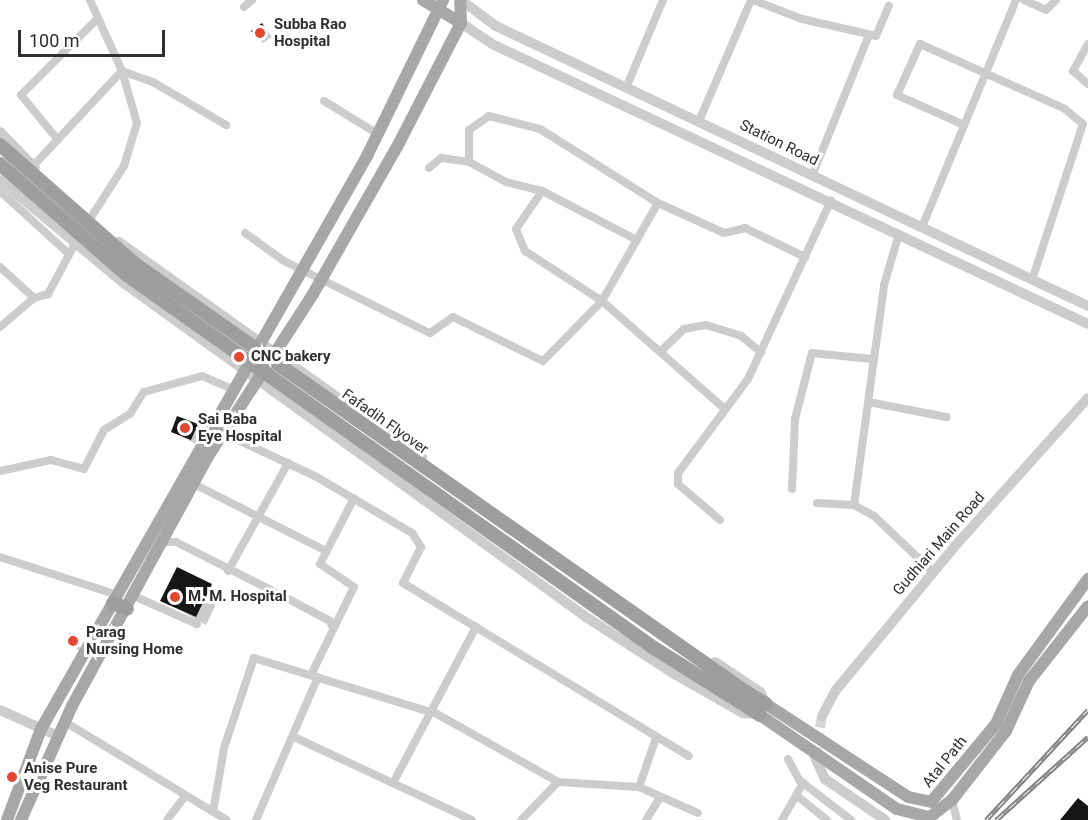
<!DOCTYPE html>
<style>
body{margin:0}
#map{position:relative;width:1088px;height:820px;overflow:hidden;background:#fff;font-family:Roboto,sans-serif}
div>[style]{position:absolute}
.shadow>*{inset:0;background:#0003}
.building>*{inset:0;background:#161616}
.tertiary-tunnel>*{height:10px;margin-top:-5px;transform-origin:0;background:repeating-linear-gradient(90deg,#d5d5d5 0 10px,transparent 0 15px)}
.minor>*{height:8px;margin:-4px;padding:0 4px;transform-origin:4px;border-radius:4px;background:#ccc}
.tertiary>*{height:10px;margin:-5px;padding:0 5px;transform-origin:5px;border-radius:5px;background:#ccc}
.primary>*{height:12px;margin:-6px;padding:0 6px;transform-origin:6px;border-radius:6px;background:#a7a7a7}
.trunk>*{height:14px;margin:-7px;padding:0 7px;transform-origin:7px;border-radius:7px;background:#9e9e9e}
.rail>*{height:5px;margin-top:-2.5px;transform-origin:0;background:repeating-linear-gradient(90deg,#fff 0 9px,#848484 0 18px);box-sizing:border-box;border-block:2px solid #848484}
.trunk-bridge>*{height:14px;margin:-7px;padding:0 7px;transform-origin:7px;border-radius:7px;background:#9e9e9e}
.dots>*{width:16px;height:16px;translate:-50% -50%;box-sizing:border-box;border:3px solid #fff;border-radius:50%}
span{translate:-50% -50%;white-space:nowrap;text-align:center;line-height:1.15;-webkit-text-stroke:6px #fff;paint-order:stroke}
.poi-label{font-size:15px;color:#2f2f2f;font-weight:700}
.left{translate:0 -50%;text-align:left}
.street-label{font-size:15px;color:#2f2f2f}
.scale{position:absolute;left:18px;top:30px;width:147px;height:27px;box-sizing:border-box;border:3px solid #2f2f2f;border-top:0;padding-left:8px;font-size:18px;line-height:21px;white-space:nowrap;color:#2f2f2f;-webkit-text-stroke:4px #fff;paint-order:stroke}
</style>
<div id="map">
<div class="shadow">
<div style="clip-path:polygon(266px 29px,272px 37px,263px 43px,259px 39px)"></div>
<div style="clip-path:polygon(197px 425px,201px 430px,196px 444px,172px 432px)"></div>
<div style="clip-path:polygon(211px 585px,221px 594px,206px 625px,162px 600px)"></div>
<div style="clip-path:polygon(79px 639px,80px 651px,67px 643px)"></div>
</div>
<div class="building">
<div style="clip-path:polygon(262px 23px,268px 32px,258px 40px,251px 31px)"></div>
<div style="clip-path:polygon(177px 416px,198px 424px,191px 440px,171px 432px)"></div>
<div style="clip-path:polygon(177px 567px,212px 584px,196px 617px,160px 601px)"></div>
<div style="clip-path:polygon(70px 633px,80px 637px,75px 648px,66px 644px)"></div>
<div style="clip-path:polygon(1078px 798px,1088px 806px,1088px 820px,1060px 820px)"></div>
</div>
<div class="tertiary-tunnel">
<div style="left:815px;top:757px;width:42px;rotate:-80.3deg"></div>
</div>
<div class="minor">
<div style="left:753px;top:0;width:53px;rotate:21.2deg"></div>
<div style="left:802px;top:19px;width:76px;rotate:12.9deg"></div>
<div style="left:876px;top:36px;width:33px;rotate:-67deg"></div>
<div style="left:1024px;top:0;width:24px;rotate:24deg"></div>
<div style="left:1046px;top:10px;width:14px;rotate:-45deg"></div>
<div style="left:244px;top:7px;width:11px;rotate:-41deg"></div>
<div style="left:1088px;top:44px;width:31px;rotate:119deg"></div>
<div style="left:1073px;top:71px;width:20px;rotate:41deg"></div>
<div style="left:626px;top:88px;width:95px;rotate:-67.2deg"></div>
<div style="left:324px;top:101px;width:63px;rotate:31.4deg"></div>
<div style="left:699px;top:121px;width:132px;rotate:-66.7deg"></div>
<div style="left:962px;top:124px;width:71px;rotate:-156deg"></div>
<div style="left:897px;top:95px;width:56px;rotate:-65.7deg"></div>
<div style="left:920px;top:44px;width:159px;rotate:24.1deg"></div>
<div style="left:1065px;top:109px;width:23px;rotate:40deg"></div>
<div style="left:1083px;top:124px;width:164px;rotate:108.1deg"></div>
<div style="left:58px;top:140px;width:58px;rotate:-129.4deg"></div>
<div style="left:21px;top:95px;width:107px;rotate:-45deg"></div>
<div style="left:33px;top:166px;width:130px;rotate:-46.9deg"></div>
<div style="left:122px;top:71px;width:33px;rotate:20deg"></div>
<div style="left:153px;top:82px;width:85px;rotate:30.5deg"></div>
<div style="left:429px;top:168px;width:16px;rotate:-40deg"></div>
<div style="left:441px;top:158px;width:28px;rotate:8deg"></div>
<div style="left:812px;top:176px;width:152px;rotate:-68deg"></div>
<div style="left:0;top:191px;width:93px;rotate:42.4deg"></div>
<div style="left:542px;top:191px;width:37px;rotate:-166deg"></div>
<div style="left:506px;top:182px;width:42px;rotate:-151.6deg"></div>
<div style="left:469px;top:162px;width:32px;rotate:-90deg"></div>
<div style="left:469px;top:130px;width:24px;rotate:-35deg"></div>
<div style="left:489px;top:116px;width:53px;rotate:14.3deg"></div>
<div style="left:540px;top:129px;width:139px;rotate:32.1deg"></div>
<div style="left:86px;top:225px;width:70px;rotate:-57.2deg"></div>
<div style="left:124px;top:166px;width:45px;rotate:-73.2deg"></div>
<div style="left:137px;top:123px;width:54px;rotate:-106.1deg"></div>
<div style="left:122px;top:71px;width:78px;rotate:-114.3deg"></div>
<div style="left:922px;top:227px;width:246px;rotate:-67.5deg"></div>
<div style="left:245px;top:233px;width:48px;rotate:35.7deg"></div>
<div style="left:284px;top:261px;width:163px;rotate:26.3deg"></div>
<div style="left:430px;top:333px;width:28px;rotate:-35deg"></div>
<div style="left:453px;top:317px;width:100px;rotate:26.1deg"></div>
<div style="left:543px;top:361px;width:84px;rotate:-45.5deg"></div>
<div style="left:602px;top:301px;width:113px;rotate:-60.3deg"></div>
<div style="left:658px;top:203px;width:72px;rotate:24.4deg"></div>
<div style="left:724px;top:233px;width:22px;rotate:-13deg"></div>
<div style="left:745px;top:228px;width:67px;rotate:25.8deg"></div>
<div style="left:637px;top:240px;width:107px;rotate:-152.7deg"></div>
<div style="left:542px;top:191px;width:46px;rotate:124.4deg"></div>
<div style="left:516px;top:229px;width:24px;rotate:68deg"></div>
<div style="left:525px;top:251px;width:92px;rotate:33deg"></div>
<div style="left:602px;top:301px;width:164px;rotate:41.3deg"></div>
<div style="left:0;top:267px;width:46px;rotate:42.4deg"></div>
<div style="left:0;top:327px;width:45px;rotate:-40.5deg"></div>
<div style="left:34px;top:298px;width:15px;rotate:-16deg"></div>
<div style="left:48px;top:294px;width:64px;rotate:-61.8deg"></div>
<div style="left:660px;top:352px;width:33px;rotate:-44deg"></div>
<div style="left:684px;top:329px;width:22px;rotate:-10deg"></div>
<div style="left:706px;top:325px;width:37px;rotate:17deg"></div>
<div style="left:741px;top:336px;width:26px;rotate:39deg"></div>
<div style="left:868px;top:402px;width:80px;rotate:10.8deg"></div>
<div style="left:223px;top:433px;width:102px;rotate:25.1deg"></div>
<div style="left:315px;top:476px;width:113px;rotate:30.4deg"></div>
<div style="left:412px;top:533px;width:17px;rotate:57deg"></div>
<div style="left:421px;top:547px;width:40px;rotate:116.6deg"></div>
<div style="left:403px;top:583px;width:334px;rotate:31.2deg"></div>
<div style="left:0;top:471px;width:52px;rotate:-12.2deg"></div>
<div style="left:51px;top:460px;width:34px;rotate:15deg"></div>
<div style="left:84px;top:469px;width:44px;rotate:-62.9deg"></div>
<div style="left:104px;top:430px;width:31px;rotate:-32deg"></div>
<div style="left:130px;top:414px;width:26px;rotate:-58deg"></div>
<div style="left:144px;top:392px;width:60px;rotate:-15.4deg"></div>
<div style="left:202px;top:376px;width:36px;rotate:23deg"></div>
<div style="left:194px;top:484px;width:146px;rotate:26.9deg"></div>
<div style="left:792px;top:489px;width:70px;rotate:-87.5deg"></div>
<div style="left:795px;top:419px;width:68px;rotate:-75.6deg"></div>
<div style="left:812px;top:353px;width:61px;rotate:5.6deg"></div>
<div style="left:817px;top:503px;width:37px;rotate:3deg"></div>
<div style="left:854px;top:505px;width:23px;rotate:29deg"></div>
<div style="left:874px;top:516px;width:81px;rotate:43.5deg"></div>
<div style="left:854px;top:505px;width:222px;rotate:-82.2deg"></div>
<div style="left:884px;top:285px;width:53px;rotate:-73.6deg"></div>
<div style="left:720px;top:520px;width:55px;rotate:-139.4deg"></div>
<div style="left:678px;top:484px;width:11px;rotate:-90deg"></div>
<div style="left:678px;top:473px;width:117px;rotate:-53.3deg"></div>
<div style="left:748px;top:379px;width:197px;rotate:-65.1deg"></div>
<div style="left:162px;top:542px;width:14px"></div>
<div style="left:176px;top:542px;width:115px;rotate:26.8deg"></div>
<div style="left:279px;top:594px;width:58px;rotate:27.9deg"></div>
<div style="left:330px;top:621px;width:8px;rotate:67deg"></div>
<div style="left:0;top:557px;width:124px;rotate:17.9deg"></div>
<div style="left:228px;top:571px;width:124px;rotate:-60.9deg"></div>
<div style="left:134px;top:596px;width:69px;rotate:24deg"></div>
<div style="left:311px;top:675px;width:98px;rotate:-64deg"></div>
<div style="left:354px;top:587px;width:41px;rotate:-145.9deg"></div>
<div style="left:320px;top:564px;width:74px;rotate:-62.7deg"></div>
<div style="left:65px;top:722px;width:189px;rotate:31.2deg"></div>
<div style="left:294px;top:737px;width:196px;rotate:25deg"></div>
<div style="left:656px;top:738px;width:52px;rotate:109.1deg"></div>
<div style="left:639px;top:787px;width:64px;rotate:23.8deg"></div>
<div style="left:788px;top:759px;width:24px;rotate:62deg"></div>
<div style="left:799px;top:780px;width:66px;rotate:37.6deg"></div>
<div style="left:393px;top:783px;width:177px;rotate:-62deg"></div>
<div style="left:796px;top:795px;width:40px;rotate:39deg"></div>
<div style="left:952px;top:800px;width:21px;rotate:76deg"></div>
<div style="left:213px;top:812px;width:65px;rotate:-80.2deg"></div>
<div style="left:224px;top:748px;width:95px;rotate:-71.6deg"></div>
<div style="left:254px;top:658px;width:191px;rotate:17deg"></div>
<div style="left:437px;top:714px;width:139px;rotate:29.3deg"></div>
<div style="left:167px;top:820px;width:30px;rotate:-53deg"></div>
<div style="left:256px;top:820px;width:156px;rotate:-66.6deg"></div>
<div style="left:521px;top:820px;width:53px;rotate:-45.8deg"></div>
<div style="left:558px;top:782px;width:81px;rotate:3.5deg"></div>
<div style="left:646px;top:820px;width:25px;rotate:-58deg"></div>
<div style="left:782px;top:820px;width:43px;rotate:-60.4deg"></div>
</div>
<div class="tertiary">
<div style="left:461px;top:0;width:44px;rotate:36.6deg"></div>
<div style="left:496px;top:26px;width:655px;rotate:25.31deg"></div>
<div style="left:461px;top:23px;width:37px;rotate:34deg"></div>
<div style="left:492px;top:44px;width:658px;rotate:25.16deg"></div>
<div style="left:0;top:132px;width:50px;rotate:45.8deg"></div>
<div style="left:0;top:180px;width:163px;rotate:39.8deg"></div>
<div style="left:125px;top:284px;width:569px;rotate:35.84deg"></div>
<div style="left:586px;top:617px;width:107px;rotate:32.8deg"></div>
<div style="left:676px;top:675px;width:77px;rotate:29.6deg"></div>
<div style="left:743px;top:713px;width:14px;rotate:4deg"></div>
<div style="left:119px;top:242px;width:372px;rotate:35.4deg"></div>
<div style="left:715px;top:662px;width:54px;rotate:33.7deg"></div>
<div style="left:760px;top:692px;width:13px;rotate:63deg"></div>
<div style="left:0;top:710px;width:64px;rotate:24.1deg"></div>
<div style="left:822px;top:716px;width:30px;rotate:-62deg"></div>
<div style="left:836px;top:690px;width:187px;rotate:-50.4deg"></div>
<div style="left:955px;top:546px;width:199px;rotate:-48.1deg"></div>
<div style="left:815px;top:757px;width:24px;rotate:66deg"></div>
<div style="left:825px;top:779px;width:73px;rotate:34.3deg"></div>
</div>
<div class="primary">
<div style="left:423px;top:0;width:44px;rotate:31.2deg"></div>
<div style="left:766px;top:704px;width:170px;rotate:33.2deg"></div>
<div style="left:908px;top:797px;width:24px;rotate:12deg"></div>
<div style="left:931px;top:802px;width:102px;rotate:-50.2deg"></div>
<div style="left:996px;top:724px;width:54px;rotate:-65.8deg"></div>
<div style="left:1018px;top:675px;width:119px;rotate:-53.9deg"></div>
<div style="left:760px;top:715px;width:166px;rotate:34.5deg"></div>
<div style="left:897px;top:809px;width:34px;rotate:14deg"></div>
<div style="left:930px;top:817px;width:28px;rotate:-38deg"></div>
<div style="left:952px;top:800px;width:88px;rotate:-52deg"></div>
<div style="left:1006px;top:731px;width:55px;rotate:-65.3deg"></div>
<div style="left:1029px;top:681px;width:95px;rotate:-51.8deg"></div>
<div style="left:7px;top:820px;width:97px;rotate:-69.5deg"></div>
<div style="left:41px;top:729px;width:659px;rotate:-60.36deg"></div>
<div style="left:367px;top:156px;width:174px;rotate:-64deg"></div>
<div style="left:21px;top:820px;width:125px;rotate:-65.9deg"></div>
<div style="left:72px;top:706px;width:282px;rotate:-61.4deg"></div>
<div style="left:207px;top:458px;width:195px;rotate:-57.1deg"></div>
<div style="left:313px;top:294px;width:169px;rotate:-60.3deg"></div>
<div style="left:397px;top:147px;width:140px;rotate:-62.7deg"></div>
<div style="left:461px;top:23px;width:23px;rotate:-92deg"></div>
</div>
<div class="trunk">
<div style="left:113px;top:603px;width:15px;rotate:23deg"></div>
<div style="left:746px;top:692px;width:23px;rotate:31deg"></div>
<div style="left:740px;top:702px;width:24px;rotate:33deg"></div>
</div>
<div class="rail">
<div style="left:986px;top:820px;width:150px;rotate:-47.2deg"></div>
<div style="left:996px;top:820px;width:124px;rotate:-42.1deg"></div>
</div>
<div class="trunk-bridge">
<div style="left:0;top:145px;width:180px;rotate:41.4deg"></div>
<div style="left:135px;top:264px;width:746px;rotate:35.01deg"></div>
<div style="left:0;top:164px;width:169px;rotate:41.2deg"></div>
<div style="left:127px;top:275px;width:646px;rotate:35.29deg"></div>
<div style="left:654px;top:648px;width:102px;rotate:32.1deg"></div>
</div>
<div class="dots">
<div style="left:260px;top:33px;background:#e44634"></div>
<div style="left:239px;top:357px;background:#e44634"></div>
<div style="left:185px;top:428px;background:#e44634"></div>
<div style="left:175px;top:597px;background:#e44634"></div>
<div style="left:73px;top:641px;background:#e44634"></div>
<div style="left:12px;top:777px;background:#e44634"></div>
</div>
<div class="poi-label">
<span class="left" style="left:274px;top:33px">Subba Rao<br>Hospital</span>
<span class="left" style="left:251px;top:357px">CNC bakery</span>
<span class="left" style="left:198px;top:428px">Sai Baba<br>Eye Hospital</span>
<span class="left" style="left:188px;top:597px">M. M. Hospital</span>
<span class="left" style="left:86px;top:641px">Parag<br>Nursing Home</span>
<span class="left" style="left:24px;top:777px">Anise Pure<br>Veg Restaurant</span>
</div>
<div class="street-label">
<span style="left:779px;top:143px;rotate:26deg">Station Road</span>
<span style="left:385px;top:422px;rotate:35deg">Fafadih Flyover</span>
<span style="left:939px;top:544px;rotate:-49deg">Gudhiari Main Road</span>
<span style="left:945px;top:762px;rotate:-51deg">Atal Path</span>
</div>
<div class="scale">100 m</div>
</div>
